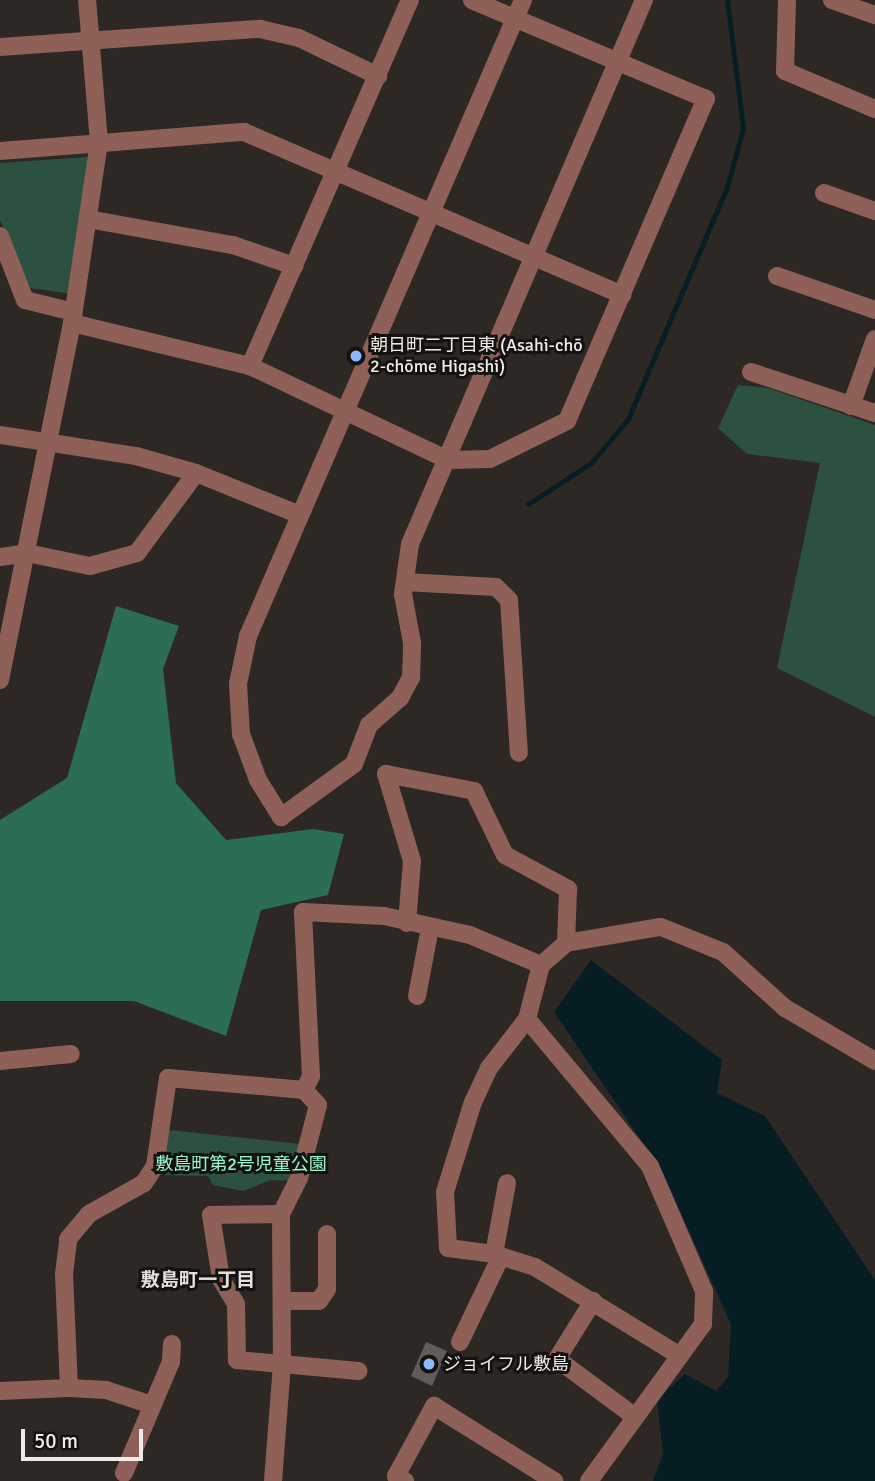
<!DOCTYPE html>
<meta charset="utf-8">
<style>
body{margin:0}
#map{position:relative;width:875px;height:1481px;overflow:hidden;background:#2d2824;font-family:Signika,"Noto Sans JP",sans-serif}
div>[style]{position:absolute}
.green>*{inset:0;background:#2d5141}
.forest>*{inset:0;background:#2c6e53}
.water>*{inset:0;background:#061d24}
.stream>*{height:5px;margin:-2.5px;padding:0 2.5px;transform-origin:2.5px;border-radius:2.5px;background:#061d24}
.building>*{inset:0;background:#615c57}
.street>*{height:18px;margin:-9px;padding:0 9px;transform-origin:9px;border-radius:9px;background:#8f6058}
.dots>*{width:19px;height:19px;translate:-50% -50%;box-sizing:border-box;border:4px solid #141210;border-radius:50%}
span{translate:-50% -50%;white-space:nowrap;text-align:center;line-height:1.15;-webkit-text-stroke:6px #141210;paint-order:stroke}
.poi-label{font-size:18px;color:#eeebe8}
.left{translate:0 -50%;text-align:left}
.park-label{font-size:18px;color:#95f6ca}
.neighbourhood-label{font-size:19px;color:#e5dfda;font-weight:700}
.scale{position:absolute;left:21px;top:1429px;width:122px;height:32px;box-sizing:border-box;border:4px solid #eeebe8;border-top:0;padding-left:9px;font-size:21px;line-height:24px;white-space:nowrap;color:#eeebe8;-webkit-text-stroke:5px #141210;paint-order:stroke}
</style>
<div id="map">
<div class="green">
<div style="clip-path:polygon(88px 157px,72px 294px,30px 288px,0 220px,0 163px)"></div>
<div style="clip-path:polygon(738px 385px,768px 388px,875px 425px,875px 717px,777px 668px,820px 463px,747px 454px,718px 428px)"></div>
<div style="clip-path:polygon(169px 1130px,301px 1144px,291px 1181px,271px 1180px,243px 1191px,213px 1185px,208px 1176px,161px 1175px)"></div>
</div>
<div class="forest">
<div style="clip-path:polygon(116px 606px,179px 626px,163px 669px,176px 783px,226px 840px,313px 829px,344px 834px,328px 895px,261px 910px,226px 1036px,134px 1001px,0 1001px,0 820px,67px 778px)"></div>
</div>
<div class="water">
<div style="clip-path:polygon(591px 960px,722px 1060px,717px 1093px,765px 1116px,875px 1280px,875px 1481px,653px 1481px,663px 1454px,657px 1400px,685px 1374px,716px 1391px,728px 1377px,731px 1324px,662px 1171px,554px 1012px)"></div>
</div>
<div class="stream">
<div style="left:528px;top:504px;width:75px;rotate:-33.1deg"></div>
<div style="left:591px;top:463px;width:57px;rotate:-49.9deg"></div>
<div style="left:628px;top:419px;width:252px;rotate:-66.9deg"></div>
<div style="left:727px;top:187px;width:61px;rotate:-74.8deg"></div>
<div style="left:743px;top:128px;width:129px;rotate:-97.1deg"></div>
</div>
<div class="building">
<div style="clip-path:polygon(426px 1342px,447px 1351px,432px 1386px,411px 1376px)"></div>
</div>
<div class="street">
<div style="left:523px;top:0;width:693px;rotate:113.38deg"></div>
<div style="left:248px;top:636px;width:49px;rotate:101.8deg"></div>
<div style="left:238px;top:684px;width:50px;rotate:86.6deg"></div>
<div style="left:241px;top:734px;width:49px;rotate:69.7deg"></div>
<div style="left:258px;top:780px;width:44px;rotate:58.1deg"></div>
<div style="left:281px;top:817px;width:90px;rotate:-36deg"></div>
<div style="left:354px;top:764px;width:42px;rotate:-69deg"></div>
<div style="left:369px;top:725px;width:41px;rotate:-41.1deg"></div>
<div style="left:400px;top:698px;width:24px;rotate:-62deg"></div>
<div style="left:411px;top:677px;width:34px;rotate:-88deg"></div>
<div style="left:412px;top:643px;width:50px;rotate:-100.4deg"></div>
<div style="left:403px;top:594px;width:50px;rotate:-82deg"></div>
<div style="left:410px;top:544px;width:592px;rotate:-66.73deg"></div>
<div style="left:787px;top:0;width:71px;rotate:91.6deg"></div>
<div style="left:785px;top:71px;width:98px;rotate:22.9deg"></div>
<div style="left:832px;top:0;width:46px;rotate:19.2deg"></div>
<div style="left:0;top:47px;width:261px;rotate:-4deg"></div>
<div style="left:260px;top:29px;width:40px;rotate:13deg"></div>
<div style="left:299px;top:38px;width:88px;rotate:25.7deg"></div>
<div style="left:0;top:151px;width:245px;rotate:-4.5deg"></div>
<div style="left:244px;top:132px;width:412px;rotate:23.3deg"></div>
<div style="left:824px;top:193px;width:54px;rotate:19.4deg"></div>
<div style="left:88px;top:219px;width:147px;rotate:10.2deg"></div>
<div style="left:233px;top:245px;width:65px;rotate:19deg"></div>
<div style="left:0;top:236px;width:69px;rotate:68.7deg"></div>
<div style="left:25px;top:300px;width:50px;rotate:13.8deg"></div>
<div style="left:777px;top:276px;width:104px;rotate:19.1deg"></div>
<div style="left:72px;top:323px;width:183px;rotate:13.6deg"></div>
<div style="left:250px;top:366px;width:219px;rotate:25.4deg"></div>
<div style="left:448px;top:460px;width:42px;rotate:-1.4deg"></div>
<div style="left:490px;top:459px;width:86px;rotate:-26.3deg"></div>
<div style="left:567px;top:421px;width:351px;rotate:-66.7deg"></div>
<div style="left:706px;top:99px;width:254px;rotate:-157.1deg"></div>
<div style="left:250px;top:366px;width:399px;rotate:-66.4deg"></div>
<div style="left:751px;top:372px;width:131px;rotate:18.3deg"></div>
<div style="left:851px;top:406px;width:71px;rotate:-70.3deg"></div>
<div style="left:0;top:435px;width:138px;rotate:8.8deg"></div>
<div style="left:136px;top:456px;width:62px;rotate:15.8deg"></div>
<div style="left:196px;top:473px;width:112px;rotate:22deg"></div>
<div style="left:0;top:557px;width:27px;rotate:-8deg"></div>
<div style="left:27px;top:553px;width:64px;rotate:11.7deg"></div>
<div style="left:90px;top:566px;width:49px;rotate:-15.5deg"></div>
<div style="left:137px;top:553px;width:99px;rotate:-53.6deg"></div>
<div style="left:405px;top:582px;width:91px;rotate:3.1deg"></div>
<div style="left:496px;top:587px;width:18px;rotate:45deg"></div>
<div style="left:509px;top:600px;width:153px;rotate:86.3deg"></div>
<div style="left:0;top:680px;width:364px;rotate:-78.6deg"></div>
<div style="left:72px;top:323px;width:183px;rotate:-81.5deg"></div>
<div style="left:99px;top:142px;width:143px;rotate:-94.8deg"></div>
<div style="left:407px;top:923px;width:62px;rotate:-85.4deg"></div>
<div style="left:412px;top:861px;width:91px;rotate:-106.6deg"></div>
<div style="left:386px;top:774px;width:90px;rotate:10.9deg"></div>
<div style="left:474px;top:791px;width:71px;rotate:64.2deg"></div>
<div style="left:505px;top:855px;width:72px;rotate:28.4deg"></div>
<div style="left:568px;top:889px;width:54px;rotate:92.1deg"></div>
<div style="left:417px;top:996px;width:69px;rotate:-79.2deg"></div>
<div style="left:527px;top:1019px;width:62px;rotate:127.8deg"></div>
<div style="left:489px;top:1068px;width:38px;rotate:115deg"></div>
<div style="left:473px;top:1102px;width:94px;rotate:107.3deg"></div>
<div style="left:445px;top:1192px;width:56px;rotate:86.9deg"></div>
<div style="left:448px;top:1248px;width:46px;rotate:7.4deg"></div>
<div style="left:494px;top:1254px;width:43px;rotate:17.6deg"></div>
<div style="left:535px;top:1267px;width:170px;rotate:31.5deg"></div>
<div style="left:0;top:1061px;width:71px;rotate:-5.6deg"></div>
<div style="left:281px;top:1214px;width:70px;rotate:179.2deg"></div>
<div style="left:211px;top:1215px;width:65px;rotate:81.1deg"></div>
<div style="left:221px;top:1279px;width:29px;rotate:59deg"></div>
<div style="left:236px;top:1304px;width:56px;rotate:89deg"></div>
<div style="left:237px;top:1360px;width:122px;rotate:5.2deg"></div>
<div style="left:494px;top:1254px;width:72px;rotate:-79.6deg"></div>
<div style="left:282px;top:1301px;width:37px"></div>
<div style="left:319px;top:1301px;width:14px;rotate:-56deg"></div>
<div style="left:327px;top:1289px;width:55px;rotate:-90deg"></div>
<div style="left:593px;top:1301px;width:68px;rotate:121.8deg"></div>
<div style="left:557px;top:1359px;width:97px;rotate:36.6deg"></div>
<div style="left:460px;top:1342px;width:95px;rotate:-64.5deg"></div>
<div style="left:69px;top:1388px;width:37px;rotate:3deg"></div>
<div style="left:106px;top:1390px;width:48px;rotate:18.1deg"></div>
<div style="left:0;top:1391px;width:69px;rotate:-2.5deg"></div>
<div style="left:69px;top:1388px;width:114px;rotate:-92.5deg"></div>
<div style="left:64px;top:1274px;width:35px;rotate:-83deg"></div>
<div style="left:68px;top:1239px;width:33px;rotate:-50deg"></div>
<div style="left:89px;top:1214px;width:63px;rotate:-29.4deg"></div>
<div style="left:144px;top:1183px;width:20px;rotate:-57deg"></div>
<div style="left:155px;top:1166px;width:89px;rotate:-81.6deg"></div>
<div style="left:168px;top:1078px;width:137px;rotate:5deg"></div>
<div style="left:124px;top:1473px;width:121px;rotate:-67.1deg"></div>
<div style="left:171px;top:1362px;width:18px;rotate:-87deg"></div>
<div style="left:273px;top:1481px;width:118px;rotate:-85.6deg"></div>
<div style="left:282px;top:1363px;width:149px;rotate:-90.4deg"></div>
<div style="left:281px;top:1214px;width:40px;rotate:-63.4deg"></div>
<div style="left:299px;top:1178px;width:75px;rotate:-75.4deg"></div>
<div style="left:318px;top:1105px;width:21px;rotate:-133deg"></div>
<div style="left:304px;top:1090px;width:16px;rotate:-63deg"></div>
<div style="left:311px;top:1076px;width:164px;rotate:-92.8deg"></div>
<div style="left:303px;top:912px;width:81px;rotate:2.8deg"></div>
<div style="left:384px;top:916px;width:88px;rotate:12.5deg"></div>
<div style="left:470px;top:935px;width:77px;rotate:22.9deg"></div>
<div style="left:405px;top:1481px;width:10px;rotate:-151deg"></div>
<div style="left:396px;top:1476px;width:80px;rotate:-61.5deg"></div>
<div style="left:434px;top:1406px;width:142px;rotate:32deg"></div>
<div style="left:589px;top:1481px;width:194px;rotate:-54deg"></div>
<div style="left:703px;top:1324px;width:33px;rotate:-88deg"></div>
<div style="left:704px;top:1291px;width:136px;rotate:-113.4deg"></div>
<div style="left:650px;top:1166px;width:192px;rotate:-129.9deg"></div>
<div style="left:527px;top:1019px;width:56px;rotate:-75.5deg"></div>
<div style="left:541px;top:965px;width:33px;rotate:-41deg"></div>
<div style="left:566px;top:943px;width:96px;rotate:-9.6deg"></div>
<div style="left:661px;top:927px;width:67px;rotate:22deg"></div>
<div style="left:723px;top:952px;width:84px;rotate:42.1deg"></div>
<div style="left:785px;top:1008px;width:104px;rotate:30.5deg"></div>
</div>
<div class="dots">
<div style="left:356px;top:356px;background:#8bb9fc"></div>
<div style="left:429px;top:1364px;background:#8bb9fc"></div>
</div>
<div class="poi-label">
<span class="left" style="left:370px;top:356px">朝日町二丁目東 (Asahi-chō<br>2-chōme Higashi)</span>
<span class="left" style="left:443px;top:1364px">ジョイフル敷島</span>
</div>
<div class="park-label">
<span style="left:241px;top:1164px">敷島町第2号児童公園</span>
</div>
<div class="neighbourhood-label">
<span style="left:198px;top:1281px">敷島町一丁目</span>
</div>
<div class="scale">50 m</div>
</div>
